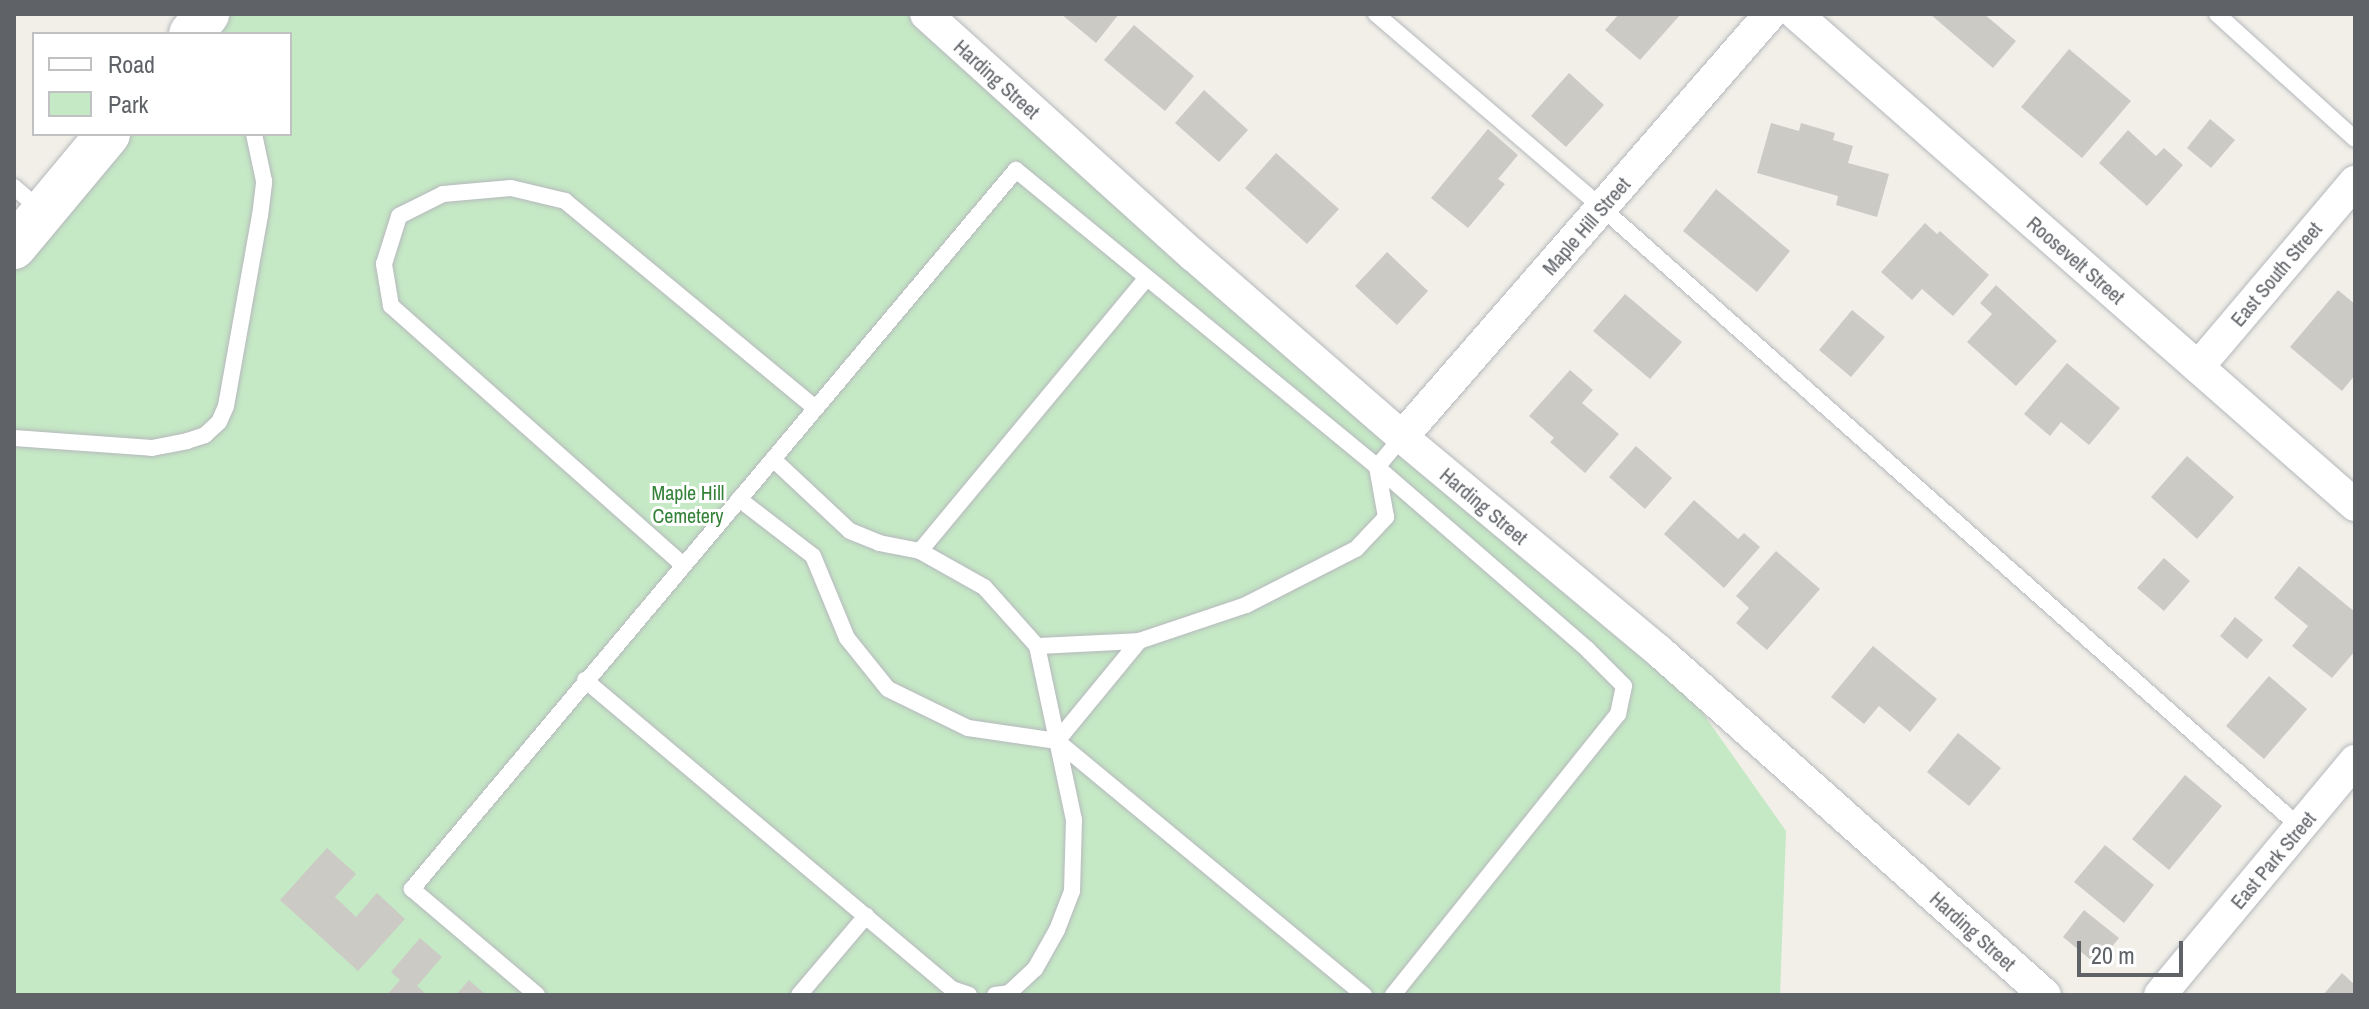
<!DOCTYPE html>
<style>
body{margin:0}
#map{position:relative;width:2369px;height:1009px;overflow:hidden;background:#f1efe8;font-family:"Archivo Narrow",sans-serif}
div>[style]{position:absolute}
.green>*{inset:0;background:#c5e8c5}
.building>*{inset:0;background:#cccac5}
.roads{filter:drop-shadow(0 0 2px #b5b8bc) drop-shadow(0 0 2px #b5b8bc)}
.lane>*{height:16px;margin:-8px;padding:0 8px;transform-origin:8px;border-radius:8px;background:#fff}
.street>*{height:32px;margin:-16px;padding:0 16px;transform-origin:16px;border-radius:16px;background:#fff}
.secondary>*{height:44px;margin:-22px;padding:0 22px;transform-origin:22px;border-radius:22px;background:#fff}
span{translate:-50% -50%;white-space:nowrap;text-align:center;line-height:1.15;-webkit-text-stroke:6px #fff;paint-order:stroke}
.street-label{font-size:20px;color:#5f6368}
.park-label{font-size:20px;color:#348238}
.frame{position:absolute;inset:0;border:16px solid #5f6368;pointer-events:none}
.legend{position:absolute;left:32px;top:32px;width:260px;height:104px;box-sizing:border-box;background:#fff;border:2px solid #bfc1c3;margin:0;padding:10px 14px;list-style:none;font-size:24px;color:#5f6368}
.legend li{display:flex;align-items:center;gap:16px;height:40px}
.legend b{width:40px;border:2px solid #bfc1c3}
.scale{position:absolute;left:2077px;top:941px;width:106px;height:36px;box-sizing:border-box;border:4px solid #5f6368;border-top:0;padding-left:10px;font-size:24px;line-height:28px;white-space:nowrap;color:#5f6368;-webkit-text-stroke:6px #fff;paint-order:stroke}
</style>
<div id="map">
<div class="green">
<div style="clip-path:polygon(208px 14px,933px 14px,1659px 651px,1786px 831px,1780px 995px,14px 995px,14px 246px,108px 134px,290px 134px,290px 34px,191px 34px)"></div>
</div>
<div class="building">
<div style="clip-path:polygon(1061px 14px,1119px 14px,1096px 43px)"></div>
<div style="clip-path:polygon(1619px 14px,1681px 14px,1640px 60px,1605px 30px)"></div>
<div style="clip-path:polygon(1930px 14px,1984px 14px,2016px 41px,1993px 68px)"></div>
<div style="clip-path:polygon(1134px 25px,1194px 76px,1165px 111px,1104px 60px)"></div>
<div style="clip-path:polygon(2069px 49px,2131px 101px,2082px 158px,2021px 107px)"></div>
<div style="clip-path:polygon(1569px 73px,1604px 105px,1566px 147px,1531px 116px)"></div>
<div style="clip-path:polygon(1204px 90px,1248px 130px,1219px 162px,1175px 123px)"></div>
<div style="clip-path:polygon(2210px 119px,2235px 140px,2211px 168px,2187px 148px)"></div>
<div style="clip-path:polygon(1771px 123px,1799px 131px,1801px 123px,1835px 133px,1833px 140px,1853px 146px,1848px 163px,1889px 174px,1877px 217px,1836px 205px,1838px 196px,1757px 173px)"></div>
<div style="clip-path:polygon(1488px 129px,1518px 155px,1498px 179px,1505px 184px,1468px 228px,1431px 198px)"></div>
<div style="clip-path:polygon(2128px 130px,2156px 156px,2164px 148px,2183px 165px,2147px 206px,2099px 163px)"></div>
<div style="clip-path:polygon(1276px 153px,1339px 209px,1307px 244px,1245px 188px)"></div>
<div style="clip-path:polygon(1716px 189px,1790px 251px,1757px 292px,1683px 231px)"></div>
<div style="clip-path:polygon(1925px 223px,1937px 234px,1940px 231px,1989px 275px,1953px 316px,1922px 289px,1912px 300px,1881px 272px)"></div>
<div style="clip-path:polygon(1387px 252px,1428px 291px,1397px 325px,1355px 286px)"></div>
<div style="clip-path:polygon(1996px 285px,2057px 341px,2016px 386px,1967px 342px,1992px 314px,1980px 303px)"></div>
<div style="clip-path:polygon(2338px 290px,2355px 304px,2355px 375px,2342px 391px,2290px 347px)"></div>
<div style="clip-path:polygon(1625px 294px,1682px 342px,1650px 379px,1593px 331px)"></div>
<div style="clip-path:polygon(1852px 310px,1885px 337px,1851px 377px,1819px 350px)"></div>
<div style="clip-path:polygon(2067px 363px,2120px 408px,2089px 445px,2061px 422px,2050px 436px,2024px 414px)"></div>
<div style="clip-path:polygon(1570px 370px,1593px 390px,1582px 403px,1619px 434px,1585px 473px,1550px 442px,1554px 438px,1529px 416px)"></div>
<div style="clip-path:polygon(1636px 446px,1672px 478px,1645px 509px,1609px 477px)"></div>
<div style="clip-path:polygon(2187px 456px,2234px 497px,2197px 539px,2151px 497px)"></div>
<div style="clip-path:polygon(1694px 500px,1738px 539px,1744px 533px,1760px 547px,1724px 588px,1664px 534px)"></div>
<div style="clip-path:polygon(1776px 551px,1820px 589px,1767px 650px,1736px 623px,1749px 608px,1736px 596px)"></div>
<div style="clip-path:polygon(2164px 558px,2190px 581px,2164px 611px,2137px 588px)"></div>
<div style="clip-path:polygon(2299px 566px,2355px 612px,2355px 651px,2332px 678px,2292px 646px,2308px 626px,2274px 598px)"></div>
<div style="clip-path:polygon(2235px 617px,2263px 640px,2247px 659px,2220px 636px)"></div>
<div style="clip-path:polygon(1873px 646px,1937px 699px,1910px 732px,1879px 706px,1864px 724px,1831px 697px)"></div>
<div style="clip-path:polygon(2269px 676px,2307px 709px,2264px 759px,2226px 726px)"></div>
<div style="clip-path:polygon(1958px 733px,2001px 768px,1969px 806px,1927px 772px)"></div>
<div style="clip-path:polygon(2185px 775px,2222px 806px,2169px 870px,2132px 839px)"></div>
<div style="clip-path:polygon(2105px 845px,2154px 885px,2124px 923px,2074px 882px)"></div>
<div style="clip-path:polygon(327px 848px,356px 874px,335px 897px,356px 917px,377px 893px,405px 919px,358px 971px,280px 900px)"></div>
<div style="clip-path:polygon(2084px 910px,2119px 938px,2097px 965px,2063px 937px)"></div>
<div style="clip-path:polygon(420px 938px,442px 957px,417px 986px,427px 995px,387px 995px,400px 980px,391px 972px)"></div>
<div style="clip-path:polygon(2342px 973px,2355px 985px,2355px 995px,2323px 995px)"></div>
<div style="clip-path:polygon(469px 980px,486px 995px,456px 995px)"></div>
</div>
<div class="roads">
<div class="lane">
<div style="left:1376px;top:14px;width:298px;rotate:40.6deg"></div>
<div style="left:1602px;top:208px;width:933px;rotate:41.57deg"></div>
<div style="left:2217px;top:14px;width:186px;rotate:42.2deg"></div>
<div style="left:14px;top:187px;width:37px;rotate:41deg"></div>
<div style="left:14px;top:438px;width:138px;rotate:4.1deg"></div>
<div style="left:152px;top:448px;width:36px;rotate:-11deg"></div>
<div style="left:187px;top:441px;width:19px;rotate:-18deg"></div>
<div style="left:205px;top:435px;width:19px;rotate:-43deg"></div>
<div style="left:219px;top:422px;width:17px;rotate:-66deg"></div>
<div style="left:226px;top:406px;width:193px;rotate:-79.9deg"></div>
<div style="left:260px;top:216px;width:35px;rotate:-83deg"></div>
<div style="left:264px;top:181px;width:48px;rotate:-102deg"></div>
<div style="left:773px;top:459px;width:105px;rotate:43.1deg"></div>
<div style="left:850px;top:531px;width:31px;rotate:22deg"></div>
<div style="left:879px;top:543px;width:42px;rotate:11deg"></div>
<div style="left:739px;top:499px;width:93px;rotate:37.6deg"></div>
<div style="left:813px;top:556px;width:89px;rotate:67.5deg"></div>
<div style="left:847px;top:638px;width:65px;rotate:51.2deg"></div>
<div style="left:888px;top:689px;width:89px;rotate:26deg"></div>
<div style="left:968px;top:728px;width:90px;rotate:8.3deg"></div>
<div style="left:683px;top:565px;width:390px;rotate:-138.4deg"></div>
<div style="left:391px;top:306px;width:43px;rotate:-99.5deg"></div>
<div style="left:384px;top:264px;width:50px;rotate:-72.6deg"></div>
<div style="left:399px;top:216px;width:49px;rotate:-26.6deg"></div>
<div style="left:443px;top:194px;width:68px;rotate:-5deg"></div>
<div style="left:511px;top:188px;width:56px;rotate:13.5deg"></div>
<div style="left:565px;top:201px;width:325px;rotate:39.6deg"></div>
<div style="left:1037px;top:646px;width:102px;rotate:-2.8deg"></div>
<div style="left:585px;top:680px;width:480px;rotate:40.1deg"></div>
<div style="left:952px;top:989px;width:18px;rotate:19deg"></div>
<div style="left:537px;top:995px;width:164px;rotate:-139.7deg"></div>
<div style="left:412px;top:889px;width:939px;rotate:-49.97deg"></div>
<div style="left:1016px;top:170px;width:467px;rotate:39.4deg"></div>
<div style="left:1377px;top:467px;width:278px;rotate:40.9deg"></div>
<div style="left:1587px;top:649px;width:52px;rotate:45deg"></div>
<div style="left:1624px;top:686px;width:29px;rotate:102deg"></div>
<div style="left:1618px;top:714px;width:360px;rotate:128.7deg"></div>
<div style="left:799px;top:995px;width:104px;rotate:-49.7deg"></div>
<div style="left:995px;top:995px;width:14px;rotate:-8deg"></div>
<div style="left:1009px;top:993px;width:35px;rotate:-43deg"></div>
<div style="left:1035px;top:969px;width:45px;rotate:-60.6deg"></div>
<div style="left:1057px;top:930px;width:42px;rotate:-69deg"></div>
<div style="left:1072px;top:891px;width:71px;rotate:-88.4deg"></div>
<div style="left:1074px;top:820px;width:178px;rotate:-102deg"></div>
<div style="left:1037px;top:646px;width:79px;rotate:-131.9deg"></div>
<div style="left:984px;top:587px;width:73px;rotate:-150.6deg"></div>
<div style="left:920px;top:551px;width:355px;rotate:-50.3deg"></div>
<div style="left:1364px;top:995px;width:398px;rotate:-140.4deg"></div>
<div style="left:1057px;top:741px;width:129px;rotate:-50.6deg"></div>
<div style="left:1139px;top:641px;width:113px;rotate:-18.6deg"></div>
<div style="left:1246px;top:605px;width:123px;rotate:-27deg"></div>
<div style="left:1356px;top:549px;width:44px;rotate:-46.8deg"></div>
<div style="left:1386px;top:517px;width:51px;rotate:-100.2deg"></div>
<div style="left:1377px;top:467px;width:39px;rotate:-50deg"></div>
</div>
<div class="street">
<div style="left:926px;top:14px;width:360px;rotate:42.1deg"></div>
<div style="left:1193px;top:255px;width:277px;rotate:41deg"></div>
<div style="left:1402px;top:437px;width:334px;rotate:39.8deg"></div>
<div style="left:1659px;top:651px;width:517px;rotate:41.71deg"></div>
<div style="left:1796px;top:14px;width:744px;rotate:41.29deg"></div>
<div style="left:2198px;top:367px;width:243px;rotate:-49.7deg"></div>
<div style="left:1402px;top:437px;width:561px;rotate:-48.98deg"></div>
<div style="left:2160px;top:995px;width:305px;rotate:-50.2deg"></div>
</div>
<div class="secondary">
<div style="left:191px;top:34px;width:26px;rotate:-51deg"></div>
<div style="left:14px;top:247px;width:147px;rotate:-50.2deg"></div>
</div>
</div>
<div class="street-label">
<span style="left:997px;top:79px;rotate:42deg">Harding Street</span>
<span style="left:1586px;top:226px;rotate:-49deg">Maple Hill Street</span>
<span style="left:2076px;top:260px;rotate:41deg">Roosevelt Street</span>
<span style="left:2276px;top:274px;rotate:-50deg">East South Street</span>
<span style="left:1484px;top:506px;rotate:40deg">Harding Street</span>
<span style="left:2273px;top:860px;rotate:-50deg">East Park Street</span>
<span style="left:1973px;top:931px;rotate:42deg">Harding Street</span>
</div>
<div class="park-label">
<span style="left:688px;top:504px">Maple Hill<br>Cemetery</span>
</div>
<div class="frame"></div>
<ul class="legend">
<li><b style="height:10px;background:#fff"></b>Road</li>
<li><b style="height:22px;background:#c5e8c5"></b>Park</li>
</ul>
<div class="scale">20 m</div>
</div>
